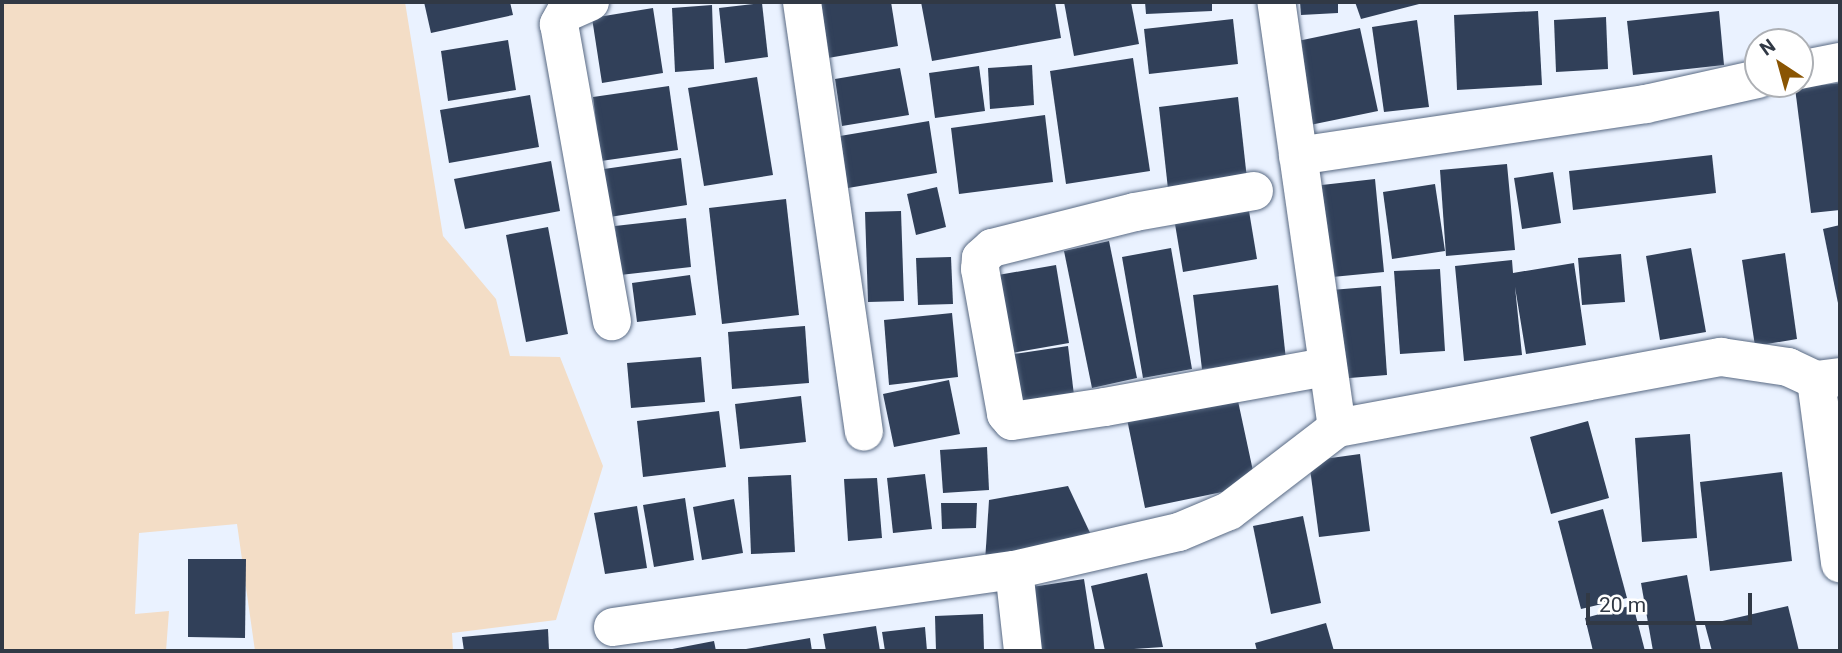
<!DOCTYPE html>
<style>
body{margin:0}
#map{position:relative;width:1842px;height:653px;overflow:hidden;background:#eaf2ff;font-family:Roboto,sans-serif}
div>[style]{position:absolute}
.green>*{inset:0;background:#f3ddc6}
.building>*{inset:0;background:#314059}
.roads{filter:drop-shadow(0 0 2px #586983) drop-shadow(0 0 2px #586983)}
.street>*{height:38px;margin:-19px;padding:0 19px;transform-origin:19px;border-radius:19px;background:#fff}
span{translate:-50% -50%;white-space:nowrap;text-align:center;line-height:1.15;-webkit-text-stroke:7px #fff;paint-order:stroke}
.frame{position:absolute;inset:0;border:4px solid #313945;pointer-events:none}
.north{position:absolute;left:1744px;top:28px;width:70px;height:70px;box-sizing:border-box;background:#fff;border:2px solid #adb0b5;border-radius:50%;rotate:324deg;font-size:19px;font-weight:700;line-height:28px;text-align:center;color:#313945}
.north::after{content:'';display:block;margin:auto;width:24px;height:32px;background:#8a5503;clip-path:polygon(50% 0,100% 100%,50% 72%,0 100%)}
.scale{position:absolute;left:1586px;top:593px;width:166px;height:32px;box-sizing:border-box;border:4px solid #313945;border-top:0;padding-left:9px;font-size:21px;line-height:24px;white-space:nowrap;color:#313945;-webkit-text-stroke:5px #fff;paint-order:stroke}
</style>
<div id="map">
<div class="green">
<div style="clip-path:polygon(2px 2px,405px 2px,443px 236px,496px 299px,510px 356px,560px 357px,603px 466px,556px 620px,452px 633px,453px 651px,255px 651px,237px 524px,139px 533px,135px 614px,169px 611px,166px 651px,2px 651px)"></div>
</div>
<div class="building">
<div style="clip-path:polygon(424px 2px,510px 2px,513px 15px,431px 33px)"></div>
<div style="clip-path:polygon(820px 2px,891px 2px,898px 46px,828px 58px)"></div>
<div style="clip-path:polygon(921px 2px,1055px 2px,1061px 38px,932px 61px)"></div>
<div style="clip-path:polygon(1064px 2px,1131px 2px,1139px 44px,1074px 56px)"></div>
<div style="clip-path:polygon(1145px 2px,1212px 2px,1212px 11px,1146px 14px)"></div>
<div style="clip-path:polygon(1300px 2px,1338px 2px,1338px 13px,1301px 15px)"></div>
<div style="clip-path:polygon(1355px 2px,1423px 2px,1423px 3px,1361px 19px)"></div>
<div style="clip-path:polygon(762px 3px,768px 57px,725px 63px,719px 8px)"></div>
<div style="clip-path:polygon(712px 5px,714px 69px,675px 72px,672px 8px)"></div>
<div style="clip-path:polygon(653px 8px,663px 73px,602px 83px,592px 18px)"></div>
<div style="clip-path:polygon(1538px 11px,1542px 85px,1457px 90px,1454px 15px)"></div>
<div style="clip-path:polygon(1719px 11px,1724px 65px,1633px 75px,1627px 21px)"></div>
<div style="clip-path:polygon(1606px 17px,1608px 69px,1556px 72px,1554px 20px)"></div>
<div style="clip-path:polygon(1233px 19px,1238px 64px,1149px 74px,1144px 29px)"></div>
<div style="clip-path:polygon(1417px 20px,1429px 107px,1384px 112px,1372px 27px)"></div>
<div style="clip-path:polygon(1360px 28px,1378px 111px,1310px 125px,1293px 42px)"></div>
<div style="clip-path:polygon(508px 40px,516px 90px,448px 101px,441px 51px)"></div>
<div style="clip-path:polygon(1133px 58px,1150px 171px,1066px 184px,1050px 71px)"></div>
<div style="clip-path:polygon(1032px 65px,1034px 105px,990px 109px,988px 68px)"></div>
<div style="clip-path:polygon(979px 66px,985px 111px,935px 118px,929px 73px)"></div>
<div style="clip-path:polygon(900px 68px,909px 115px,842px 126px,835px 79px)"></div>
<div style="clip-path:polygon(757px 77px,773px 175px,704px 186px,688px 88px)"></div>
<div style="clip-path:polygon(1840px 83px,1840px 210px,1811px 213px,1795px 88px)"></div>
<div style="clip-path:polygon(669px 86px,678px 150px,601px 161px,593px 97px)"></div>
<div style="clip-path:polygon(530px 95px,539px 147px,449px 163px,440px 110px)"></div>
<div style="clip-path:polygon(1238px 97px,1247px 179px,1168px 189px,1159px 107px)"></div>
<div style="clip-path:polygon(1045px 115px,1053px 182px,959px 194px,951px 128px)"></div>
<div style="clip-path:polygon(929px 121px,937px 173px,848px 188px,840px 136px)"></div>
<div style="clip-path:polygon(1712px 155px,1716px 193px,1573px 210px,1569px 171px)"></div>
<div style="clip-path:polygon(681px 158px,687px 205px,603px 218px,597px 170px)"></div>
<div style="clip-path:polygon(551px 161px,560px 211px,465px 229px,454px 179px)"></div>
<div style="clip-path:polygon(1507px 164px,1515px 250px,1446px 256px,1440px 170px)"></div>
<div style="clip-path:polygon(1553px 172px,1561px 223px,1522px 229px,1514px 178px)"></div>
<div style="clip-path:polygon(1375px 179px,1384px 272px,1322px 278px,1313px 186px)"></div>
<div style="clip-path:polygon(1435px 184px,1445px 251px,1392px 259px,1383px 192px)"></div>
<div style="clip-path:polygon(937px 187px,946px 227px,916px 235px,907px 194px)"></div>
<div style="clip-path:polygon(786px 199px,799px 315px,722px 324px,709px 208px)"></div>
<div style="clip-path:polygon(1248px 205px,1257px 259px,1183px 272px,1174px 218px)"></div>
<div style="clip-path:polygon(901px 211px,904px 301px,868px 302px,865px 212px)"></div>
<div style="clip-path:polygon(686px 218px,691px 267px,620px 275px,615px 226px)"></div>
<div style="clip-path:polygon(1840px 225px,1840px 308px,1839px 308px,1823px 229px)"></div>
<div style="clip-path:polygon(548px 227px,568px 334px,526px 342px,506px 235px)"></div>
<div style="clip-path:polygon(1109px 241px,1137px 378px,1092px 388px,1064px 251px)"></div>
<div style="clip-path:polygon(1171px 248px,1192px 369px,1143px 378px,1122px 257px)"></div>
<div style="clip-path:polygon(1691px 248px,1706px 332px,1660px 340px,1646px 256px)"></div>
<div style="clip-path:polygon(1785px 253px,1797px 339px,1755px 346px,1742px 260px)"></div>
<div style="clip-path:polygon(1621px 254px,1625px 302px,1582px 305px,1578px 258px)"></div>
<div style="clip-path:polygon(951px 257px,953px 304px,918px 305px,916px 258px)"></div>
<div style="clip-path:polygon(1512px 260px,1513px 273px,1574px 263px,1586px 345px,1526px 354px,1515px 287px,1522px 355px,1464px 361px,1455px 266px)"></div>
<div style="clip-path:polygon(1056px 265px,1069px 343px,1011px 353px,998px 275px)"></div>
<div style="clip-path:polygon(1440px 269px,1445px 351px,1400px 354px,1394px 271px)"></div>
<div style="clip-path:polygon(690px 275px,696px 315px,637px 322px,632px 283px)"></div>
<div style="clip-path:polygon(1278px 285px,1286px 360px,1202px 369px,1193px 295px)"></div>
<div style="clip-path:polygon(1381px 286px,1387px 375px,1337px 379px,1331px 290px)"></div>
<div style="clip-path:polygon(952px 313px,958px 377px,889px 385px,884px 320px)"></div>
<div style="clip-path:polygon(805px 326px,809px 383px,732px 389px,728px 332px)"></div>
<div style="clip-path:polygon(1068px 346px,1074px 395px,1013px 403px,1007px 355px)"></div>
<div style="clip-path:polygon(701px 357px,705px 402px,631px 408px,627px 363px)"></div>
<div style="clip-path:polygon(949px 380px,960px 434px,894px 447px,883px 394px)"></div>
<div style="clip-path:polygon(1235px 387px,1256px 485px,1145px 508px,1125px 409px)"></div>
<div style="clip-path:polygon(801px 396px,806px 442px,740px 449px,735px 404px)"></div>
<div style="clip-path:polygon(719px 411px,726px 467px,643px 477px,637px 421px)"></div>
<div style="clip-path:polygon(1588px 421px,1609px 498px,1551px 514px,1530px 437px)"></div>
<div style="clip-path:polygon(1690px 434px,1697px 538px,1642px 542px,1635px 438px)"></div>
<div style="clip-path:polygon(987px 447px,989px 490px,943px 493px,940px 450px)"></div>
<div style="clip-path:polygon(1360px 454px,1370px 531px,1319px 537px,1309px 461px)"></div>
<div style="clip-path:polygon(1782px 472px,1792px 561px,1710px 571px,1700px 482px)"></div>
<div style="clip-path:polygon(925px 474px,932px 529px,893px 533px,887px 478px)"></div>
<div style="clip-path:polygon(791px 475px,795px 552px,751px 554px,748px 477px)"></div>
<div style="clip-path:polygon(877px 478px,882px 538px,848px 541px,844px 479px)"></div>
<div style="clip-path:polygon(1068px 486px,1092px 537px,985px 562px,989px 500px)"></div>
<div style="clip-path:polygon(685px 498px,694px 560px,654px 567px,643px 505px)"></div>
<div style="clip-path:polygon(734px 499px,743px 553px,702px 560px,693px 507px)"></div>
<div style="clip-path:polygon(941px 503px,977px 503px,976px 528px,942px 529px)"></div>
<div style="clip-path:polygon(637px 506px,647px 568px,605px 574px,594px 513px)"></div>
<div style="clip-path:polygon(1603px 509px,1627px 598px,1581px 609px,1558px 521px)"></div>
<div style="clip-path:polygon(1303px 516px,1321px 603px,1271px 614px,1253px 526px)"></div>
<div style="clip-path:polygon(188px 559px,246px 559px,245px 638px,188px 637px)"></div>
<div style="clip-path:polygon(1147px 573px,1163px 647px,1105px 651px,1091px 586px)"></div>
<div style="clip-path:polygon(1687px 575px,1701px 651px,1653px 651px,1641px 583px)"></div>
<div style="clip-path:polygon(1084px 579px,1095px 651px,1033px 651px,1025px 588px)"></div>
<div style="clip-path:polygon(1633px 605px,1645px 651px,1593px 651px,1585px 618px)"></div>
<div style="clip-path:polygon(1788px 606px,1799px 651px,1712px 651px,1705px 625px)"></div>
<div style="clip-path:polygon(983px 614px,984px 651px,936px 651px,935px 616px)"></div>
<div style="clip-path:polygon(1326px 623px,1334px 651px,1257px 651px,1255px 643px)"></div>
<div style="clip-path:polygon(876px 626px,880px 651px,826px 651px,823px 634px)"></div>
<div style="clip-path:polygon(925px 627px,927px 651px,885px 651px,882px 632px)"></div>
<div style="clip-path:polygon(548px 629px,549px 651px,464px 651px,462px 637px)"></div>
<div style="clip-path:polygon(810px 638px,812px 651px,740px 651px,740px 650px)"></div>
<div style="clip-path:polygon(714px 641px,716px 651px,668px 651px,667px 650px)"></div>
</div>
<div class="roads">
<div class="street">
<div style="left:590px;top:2px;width:27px;rotate:156deg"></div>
<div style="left:565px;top:13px;width:13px;rotate:119deg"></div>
<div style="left:559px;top:24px;width:302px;rotate:79.9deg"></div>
<div style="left:802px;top:2px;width:434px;rotate:81.8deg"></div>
<div style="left:1800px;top:70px;width:41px;rotate:-11.3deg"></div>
<div style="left:1298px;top:156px;width:352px;rotate:-8.5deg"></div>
<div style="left:1646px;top:104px;width:115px;rotate:-12.6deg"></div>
<div style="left:1254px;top:191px;width:121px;rotate:170deg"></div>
<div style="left:1135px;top:212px;width:147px;rotate:165.9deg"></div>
<div style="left:992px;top:248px;width:15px;rotate:138deg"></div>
<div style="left:981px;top:258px;width:11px;rotate:95deg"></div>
<div style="left:980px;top:269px;width:147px;rotate:79.8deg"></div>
<div style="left:1006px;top:414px;width:9px;rotate:49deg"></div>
<div style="left:1012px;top:421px;width:94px;rotate:-8.6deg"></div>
<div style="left:1105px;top:407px;width:224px;rotate:-10.3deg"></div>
<div style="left:1816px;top:380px;width:185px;rotate:82.5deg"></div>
<div style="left:1337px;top:428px;width:391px;rotate:-10.5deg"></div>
<div style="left:1721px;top:357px;width:68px;rotate:8.5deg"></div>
<div style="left:1788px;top:367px;width:31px;rotate:25deg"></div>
<div style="left:1816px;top:380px;width:24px;rotate:-7deg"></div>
<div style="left:613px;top:627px;width:405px;rotate:-8.1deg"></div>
<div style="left:1023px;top:651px;width:81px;rotate:-96.3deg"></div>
<div style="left:1014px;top:570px;width:169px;rotate:-13deg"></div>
<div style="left:1179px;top:532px;width:54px;rotate:-22.8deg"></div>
<div style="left:1229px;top:511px;width:136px;rotate:-37.5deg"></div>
<div style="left:1337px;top:428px;width:430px;rotate:-98.1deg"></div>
</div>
</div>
<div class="frame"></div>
<div class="north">N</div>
<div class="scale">20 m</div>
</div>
